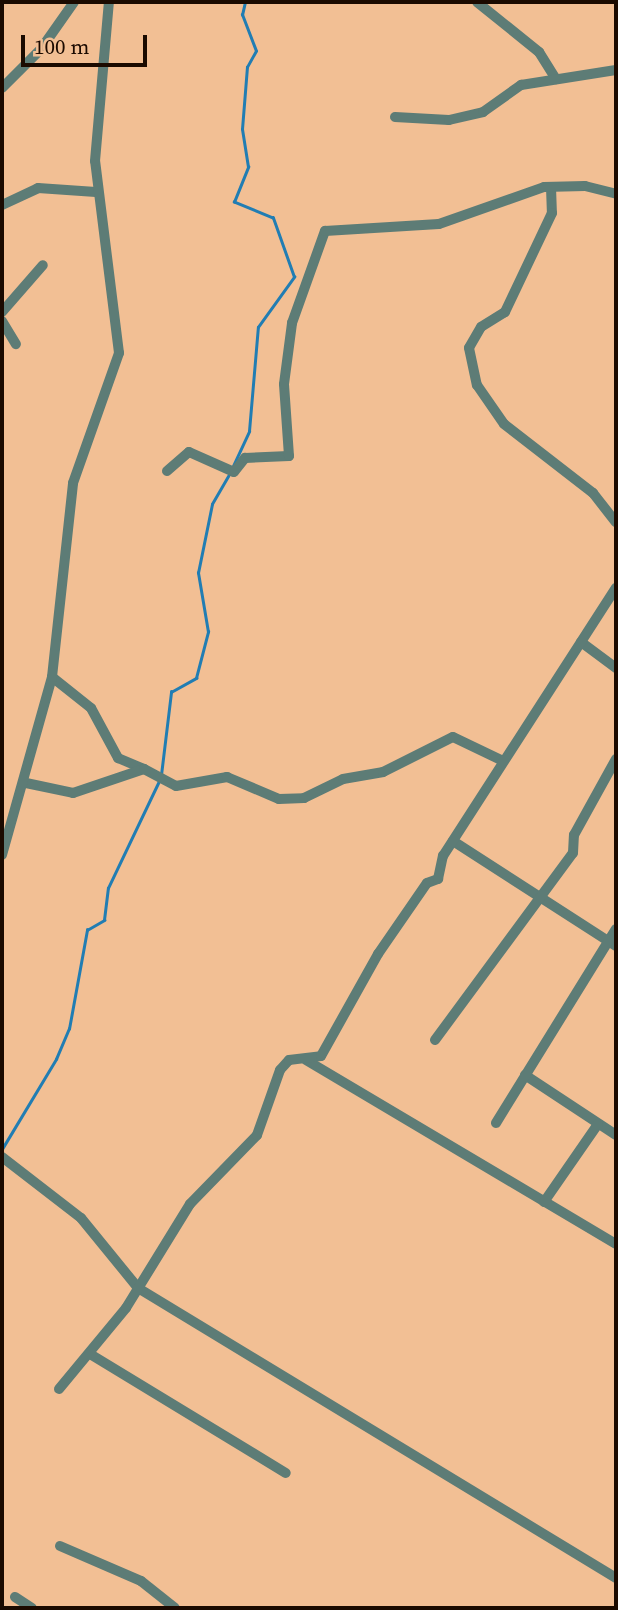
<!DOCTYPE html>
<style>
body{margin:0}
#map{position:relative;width:618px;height:1610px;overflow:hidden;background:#f2bf94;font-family:"Source Serif 4",serif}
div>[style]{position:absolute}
.stream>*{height:2.5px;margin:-1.25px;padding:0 1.25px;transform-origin:1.25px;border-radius:1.25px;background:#217db3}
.minor>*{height:10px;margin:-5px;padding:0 5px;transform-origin:5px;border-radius:5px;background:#5d7c76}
span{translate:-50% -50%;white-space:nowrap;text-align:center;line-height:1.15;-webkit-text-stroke:7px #f2bf94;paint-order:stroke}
.frame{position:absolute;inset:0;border:4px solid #1b0a00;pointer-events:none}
.scale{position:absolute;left:21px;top:35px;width:126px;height:32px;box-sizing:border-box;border:4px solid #1b0a00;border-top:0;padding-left:9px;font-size:21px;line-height:24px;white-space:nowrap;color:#1b0a00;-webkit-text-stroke:5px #f2bf94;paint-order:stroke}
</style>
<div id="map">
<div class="stream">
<div style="left:233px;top:466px;width:38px;rotate:-65deg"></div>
<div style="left:249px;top:431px;width:104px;rotate:-85.1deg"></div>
<div style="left:258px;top:327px;width:62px;rotate:-54.2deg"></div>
<div style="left:294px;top:277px;width:63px;rotate:-109.6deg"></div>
<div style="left:273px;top:218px;width:42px;rotate:-157.7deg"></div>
<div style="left:234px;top:202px;width:38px;rotate:-68deg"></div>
<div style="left:248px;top:167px;width:38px;rotate:-99deg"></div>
<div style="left:242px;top:129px;width:62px;rotate:-85.4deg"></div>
<div style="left:247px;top:67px;width:18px;rotate:-61deg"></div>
<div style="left:256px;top:51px;width:39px;rotate:-111deg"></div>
<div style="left:242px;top:15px;width:13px;rotate:-77deg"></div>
<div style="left:161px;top:775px;width:84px;rotate:-83.1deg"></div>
<div style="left:171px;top:692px;width:29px;rotate:-29deg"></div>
<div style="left:196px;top:678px;width:48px;rotate:-75.4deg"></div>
<div style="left:208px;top:632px;width:60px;rotate:-99.6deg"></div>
<div style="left:198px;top:573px;width:70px;rotate:-78.5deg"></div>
<div style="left:212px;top:504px;width:34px;rotate:-60deg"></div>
<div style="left:2px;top:1149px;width:105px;rotate:-59deg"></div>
<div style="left:56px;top:1059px;width:33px;rotate:-67deg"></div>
<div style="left:69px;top:1029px;width:101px;rotate:-79.7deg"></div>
<div style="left:87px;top:930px;width:20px;rotate:-30deg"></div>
<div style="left:104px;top:920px;width:32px;rotate:-83deg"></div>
<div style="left:108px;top:888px;width:119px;rotate:-64.5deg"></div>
</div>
<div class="minor">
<div style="left:477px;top:2px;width:80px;rotate:38.9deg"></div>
<div style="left:539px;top:52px;width:32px;rotate:58deg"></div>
<div style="left:2px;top:88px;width:55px;rotate:-45deg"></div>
<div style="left:41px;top:49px;width:57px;rotate:-54.9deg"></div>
<div style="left:395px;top:117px;width:54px;rotate:3.2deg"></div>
<div style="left:449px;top:120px;width:35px;rotate:-13deg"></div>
<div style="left:483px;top:112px;width:47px;rotate:-35.4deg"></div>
<div style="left:521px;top:85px;width:96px;rotate:-9deg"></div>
<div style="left:551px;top:187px;width:26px;rotate:88deg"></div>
<div style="left:552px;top:213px;width:110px;rotate:115.4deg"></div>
<div style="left:505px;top:312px;width:28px;rotate:148deg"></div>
<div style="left:481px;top:327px;width:24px;rotate:120deg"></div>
<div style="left:469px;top:348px;width:38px;rotate:78deg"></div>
<div style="left:477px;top:385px;width:47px;rotate:55.3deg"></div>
<div style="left:504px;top:424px;width:113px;rotate:37.8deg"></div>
<div style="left:593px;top:493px;width:37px;rotate:52deg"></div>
<div style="left:2px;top:205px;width:40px;rotate:-25deg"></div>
<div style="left:38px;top:188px;width:58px;rotate:3.9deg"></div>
<div style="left:2px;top:312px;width:62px;rotate:-48.9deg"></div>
<div style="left:2px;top:321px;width:27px;rotate:59deg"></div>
<div style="left:167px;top:471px;width:29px;rotate:-41deg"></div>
<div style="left:189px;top:452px;width:49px;rotate:24deg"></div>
<div style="left:234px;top:472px;width:18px;rotate:-52deg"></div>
<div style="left:245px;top:458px;width:44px;rotate:-2.6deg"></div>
<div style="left:289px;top:456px;width:72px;rotate:-94deg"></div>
<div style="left:284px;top:384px;width:62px;rotate:-82.5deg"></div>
<div style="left:292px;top:323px;width:98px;rotate:-70.3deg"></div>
<div style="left:325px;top:231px;width:114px;rotate:-3.5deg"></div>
<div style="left:439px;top:224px;width:111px;rotate:-19.4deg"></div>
<div style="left:544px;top:187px;width:41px;rotate:-1.4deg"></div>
<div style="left:585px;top:186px;width:32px;rotate:14deg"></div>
<div style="left:581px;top:642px;width:44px;rotate:36.6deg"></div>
<div style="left:52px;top:677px;width:50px;rotate:38.5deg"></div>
<div style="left:91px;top:708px;width:57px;rotate:61.6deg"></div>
<div style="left:118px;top:758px;width:28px;rotate:23deg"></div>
<div style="left:26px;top:783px;width:48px;rotate:12deg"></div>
<div style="left:73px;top:793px;width:75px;rotate:-18.7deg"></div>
<div style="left:144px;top:769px;width:36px;rotate:28deg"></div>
<div style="left:176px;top:786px;width:52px;rotate:-10deg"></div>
<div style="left:227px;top:777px;width:56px;rotate:22.9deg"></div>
<div style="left:279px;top:799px;width:25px;rotate:-2deg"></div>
<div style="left:304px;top:798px;width:43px;rotate:-26deg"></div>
<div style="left:343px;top:779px;width:41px;rotate:-9.9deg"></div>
<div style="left:383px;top:772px;width:78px;rotate:-26.6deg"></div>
<div style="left:453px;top:737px;width:55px;rotate:25.6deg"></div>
<div style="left:453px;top:841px;width:194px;rotate:32.8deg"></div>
<div style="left:2px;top:855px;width:185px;rotate:-74.3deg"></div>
<div style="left:52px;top:677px;width:195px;rotate:-83.8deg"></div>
<div style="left:73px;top:483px;width:138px;rotate:-70.5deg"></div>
<div style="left:119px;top:353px;width:193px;rotate:-97.1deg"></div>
<div style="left:95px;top:161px;width:160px;rotate:-85deg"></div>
<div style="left:435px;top:1040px;width:232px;rotate:-53.6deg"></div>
<div style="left:573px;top:853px;width:18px;rotate:-87deg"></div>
<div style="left:574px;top:835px;width:87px;rotate:-61.1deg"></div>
<div style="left:306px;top:1060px;width:360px;rotate:30.7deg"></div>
<div style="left:525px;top:1075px;width:109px;rotate:33.4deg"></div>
<div style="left:496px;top:1123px;width:228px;rotate:-58.3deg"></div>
<div style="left:2px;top:1157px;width:100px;rotate:37.7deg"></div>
<div style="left:81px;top:1218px;width:90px;rotate:50.8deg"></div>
<div style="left:138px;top:1288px;width:559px;rotate:31.24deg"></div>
<div style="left:544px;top:1202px;width:95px;rotate:-55.3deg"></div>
<div style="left:90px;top:1354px;width:229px;rotate:31.3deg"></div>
<div style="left:59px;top:1389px;width:105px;rotate:-50.4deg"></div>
<div style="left:126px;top:1308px;width:122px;rotate:-58.4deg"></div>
<div style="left:190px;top:1204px;width:96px;rotate:-45.8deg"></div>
<div style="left:257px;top:1135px;width:69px;rotate:-70.5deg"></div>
<div style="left:280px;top:1070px;width:13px;rotate:-48deg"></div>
<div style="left:289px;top:1060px;width:32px;rotate:-7deg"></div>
<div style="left:321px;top:1056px;width:117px;rotate:-60.8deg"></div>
<div style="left:378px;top:954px;width:86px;rotate:-55.4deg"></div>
<div style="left:427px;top:883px;width:12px;rotate:-20deg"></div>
<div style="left:438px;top:879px;width:24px;rotate:-78deg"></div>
<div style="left:443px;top:856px;width:319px;rotate:-57.2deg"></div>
<div style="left:60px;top:1546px;width:88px;rotate:23.4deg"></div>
<div style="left:141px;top:1581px;width:43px;rotate:38.5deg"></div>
<div style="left:15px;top:1597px;width:20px;rotate:33deg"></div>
</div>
<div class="frame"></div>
<div class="scale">100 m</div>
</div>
